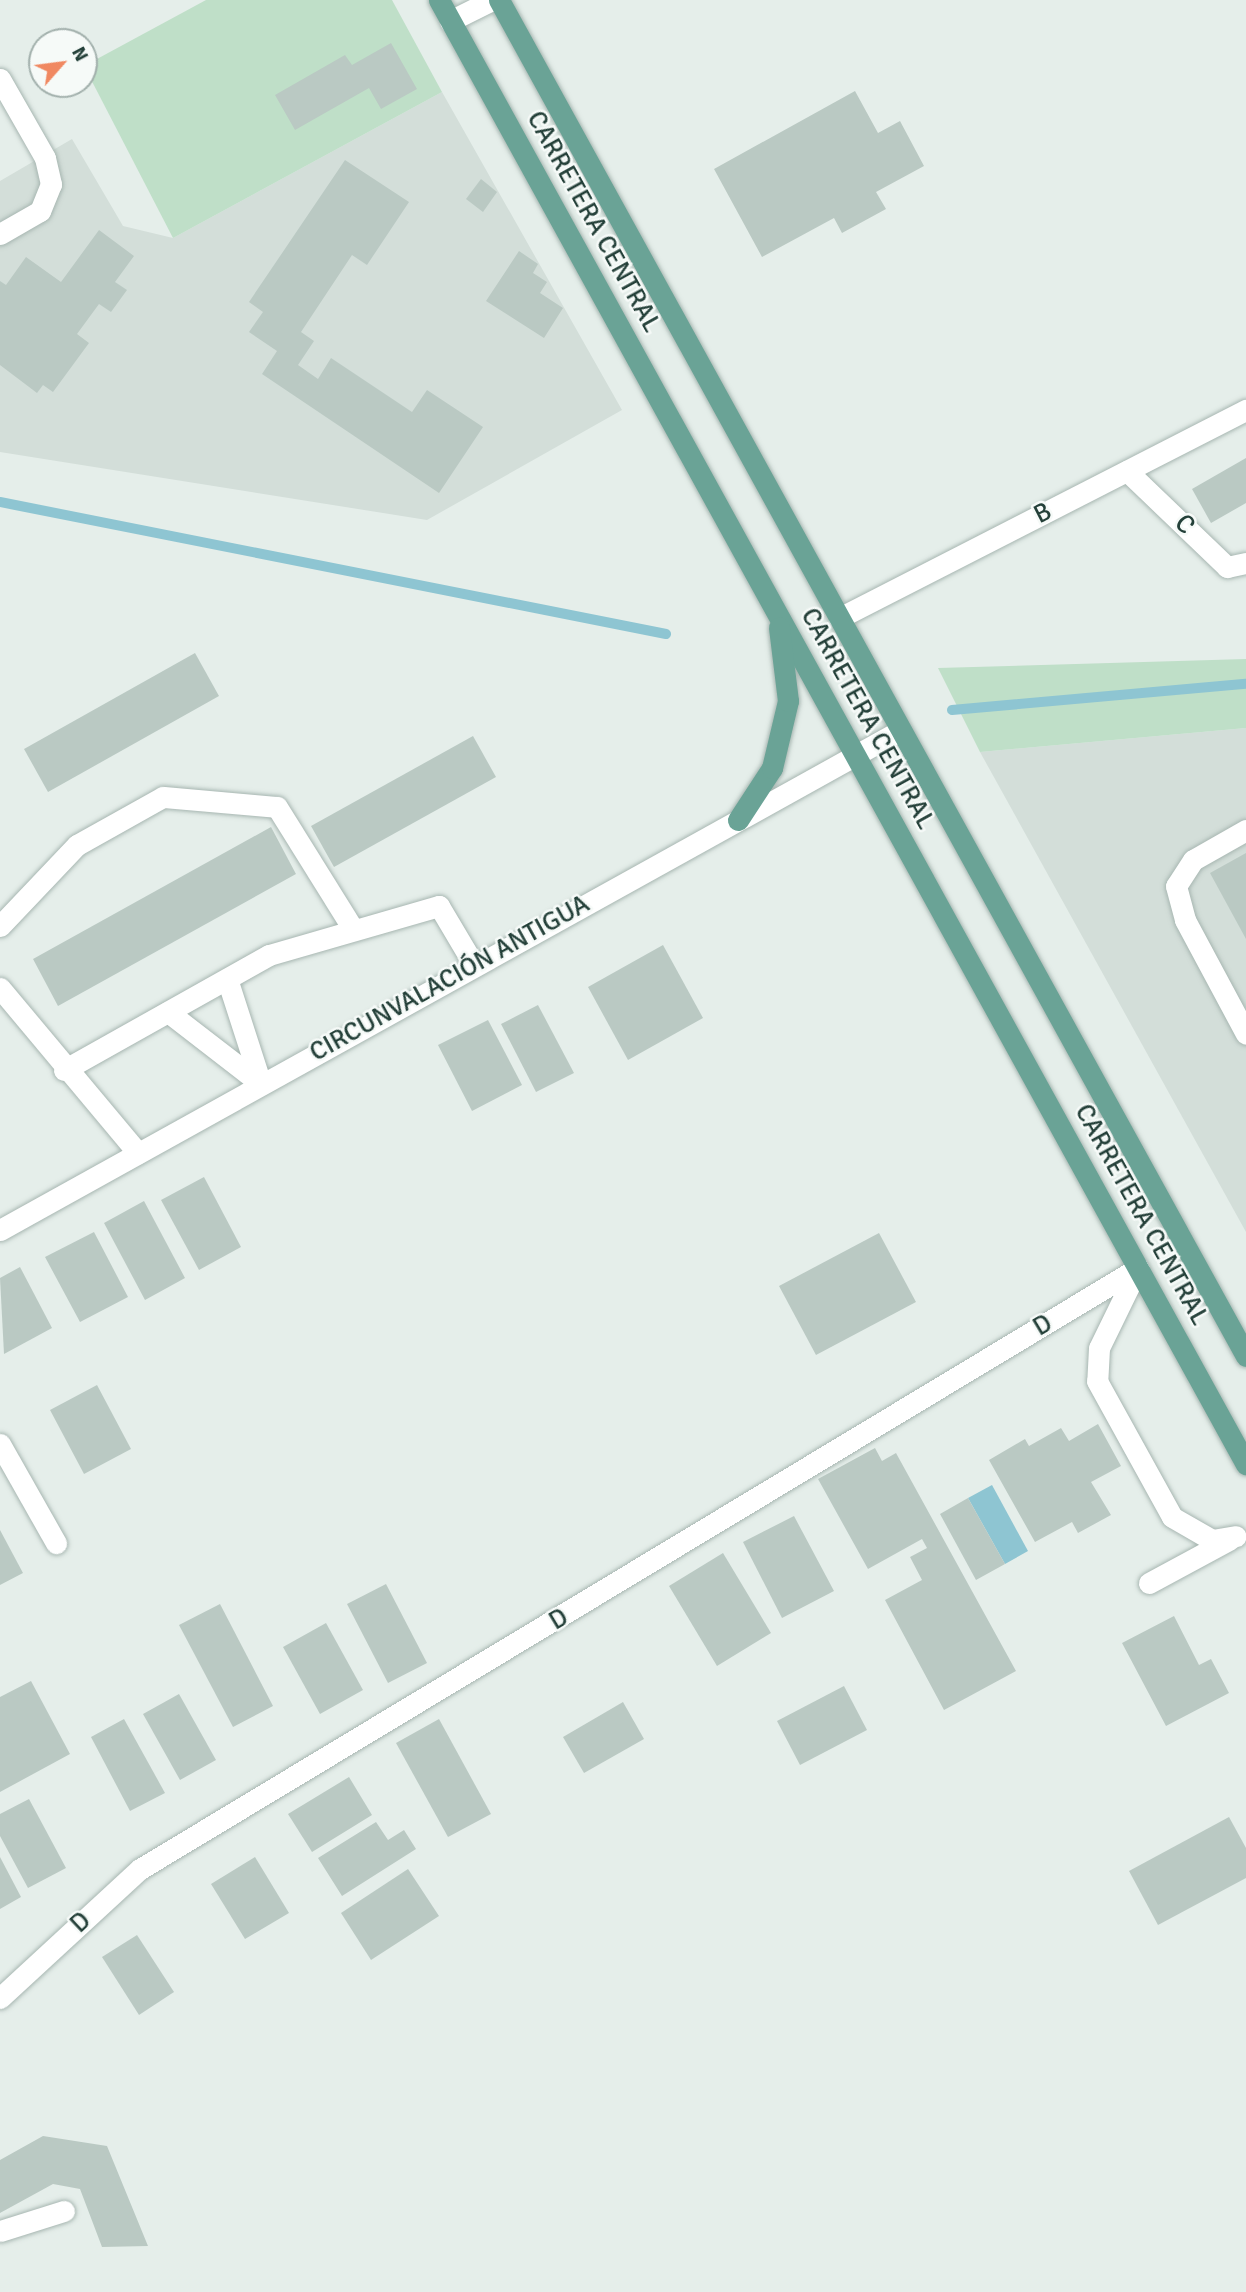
<!DOCTYPE html>
<meta charset="utf-8">
<style>
body{margin:0}
#map{position:relative;width:1246px;height:2292px;overflow:hidden;background:#e5eeea;font-family:Signika,sans-serif}
div>[style]{position:absolute}
.built>*{inset:0;background:#d3ded9}
.green>*{inset:0;background:#bfdfc8}
.water>*{inset:0;background:#8ec5d2}
.stream>*{height:10px;margin:-5px;padding:0 5px;transform-origin:5px;border-radius:5px;background:#8ec5d2}
.building>*{inset:0;background:#bac9c3}
.roads{filter:drop-shadow(0 0 2px #a7b6b1) drop-shadow(0 0 2px #a7b6b1)}
.minor>*{height:21px;margin:-10.5px;padding:0 10.5px;transform-origin:10.5px;border-radius:10.5px;background:#fff}
.major>*{height:21px;margin:-10.5px;padding:0 10.5px;transform-origin:10.5px;border-radius:10.5px;background:#6aa396}
span{translate:-50% -50%;white-space:nowrap;text-align:center;line-height:1.15;-webkit-text-stroke:5px #f6faf8;paint-order:stroke}
.street-label{font-size:26px;color:#244039}
.north{position:absolute;left:28px;top:28px;width:70px;height:70px;box-sizing:border-box;background:#f6faf8;border:2px solid #a2b0ac;border-radius:50%;rotate:62deg;font-size:19px;font-weight:700;line-height:28px;text-align:center;color:#244039}
.north::after{content:'';display:block;margin:auto;width:24px;height:32px;background:#f08861;clip-path:polygon(50% 0,100% 100%,50% 72%,0 100%)}
</style>
<div id="map">
<div class="built">
<div style="clip-path:polygon(442px 92px,622px 410px,427px 520px,0 452px,0 181px,72px 139px,123px 226px,173px 238px)"></div>
<div style="clip-path:polygon(1246px 728px,1246px 1232px,980px 752px)"></div>
</div>
<div class="green">
<div style="clip-path:polygon(206px 0,392px 0,442px 92px,173px 238px,84px 66px)"></div>
<div style="clip-path:polygon(1246px 659px,1246px 728px,980px 752px,938px 668px)"></div>
</div>
<div class="water">
<div style="clip-path:polygon(992px 1485px,1028px 1551px,1005px 1564px,968px 1498px)"></div>
</div>
<div class="stream">
<div style="left:0;top:502px;width:679px;rotate:11.21deg"></div>
<div style="left:952px;top:710px;width:295px;rotate:-5.1deg"></div>
</div>
<div class="building">
<div style="clip-path:polygon(391px 43px,417px 89px,381px 109px,369px 88px,295px 130px,275px 95px,345px 55px,352px 65px)"></div>
<div style="clip-path:polygon(855px 91px,878px 133px,900px 121px,924px 166px,876px 192px,886px 209px,842px 233px,834px 218px,762px 257px,714px 169px)"></div>
<div style="clip-path:polygon(345px 160px,409px 202px,367px 265px,352px 255px,301px 332px,314px 341px,298px 365px,318px 379px,331px 358px,412px 412px,427px 390px,483px 427px,439px 493px,262px 374px,277px 351px,249px 332px,263px 312px,249px 302px)"></div>
<div style="clip-path:polygon(481px 179px,497px 192px,483px 212px,466px 199px)"></div>
<div style="clip-path:polygon(99px 230px,134px 256px,115px 282px,127px 290px,111px 312px,99px 304px,77px 334px,89px 343px,53px 392px,43px 385px,37px 393px,0 365px,0 281px,6px 285px,26px 257px,61px 282px)"></div>
<div style="clip-path:polygon(519px 251px,538px 264px,533px 273px,547px 282px,540px 293px,563px 308px,544px 338px,486px 301px)"></div>
<div style="clip-path:polygon(1246px 458px,1246px 503px,1211px 523px,1192px 489px)"></div>
<div style="clip-path:polygon(195px 653px,219px 696px,48px 792px,24px 749px)"></div>
<div style="clip-path:polygon(473px 736px,496px 777px,334px 867px,311px 826px)"></div>
<div style="clip-path:polygon(271px 827px,296px 874px,58px 1006px,33px 959px)"></div>
<div style="clip-path:polygon(1246px 853px,1246px 939px,1210px 873px)"></div>
<div style="clip-path:polygon(663px 945px,703px 1018px,628px 1060px,588px 987px)"></div>
<div style="clip-path:polygon(538px 1005px,574px 1073px,536px 1092px,501px 1024px)"></div>
<div style="clip-path:polygon(488px 1020px,522px 1085px,472px 1111px,438px 1045px)"></div>
<div style="clip-path:polygon(204px 1177px,241px 1247px,199px 1270px,161px 1200px)"></div>
<div style="clip-path:polygon(144px 1201px,185px 1278px,145px 1300px,104px 1223px)"></div>
<div style="clip-path:polygon(94px 1232px,128px 1297px,80px 1322px,45px 1257px)"></div>
<div style="clip-path:polygon(879px 1233px,916px 1302px,816px 1355px,779px 1286px)"></div>
<div style="clip-path:polygon(20px 1267px,52px 1328px,4px 1354px,0 1278px)"></div>
<div style="clip-path:polygon(97px 1385px,131px 1449px,84px 1474px,50px 1410px)"></div>
<div style="clip-path:polygon(1098px 1424px,1121px 1466px,1091px 1482px,1111px 1515px,1078px 1533px,1072px 1522px,1035px 1542px,989px 1460px,1025px 1439px,1029px 1446px,1061px 1428px,1069px 1441px)"></div>
<div style="clip-path:polygon(875px 1448px,882px 1461px,896px 1453px,1016px 1671px,944px 1710px,885px 1600px,922px 1580px,910px 1557px,927px 1548px,922px 1539px,868px 1569px,818px 1479px)"></div>
<div style="clip-path:polygon(968px 1498px,1005px 1564px,976px 1580px,940px 1514px)"></div>
<div style="clip-path:polygon(794px 1516px,834px 1591px,782px 1618px,743px 1542px)"></div>
<div style="clip-path:polygon(0 1530px,23px 1573px,0 1585px)"></div>
<div style="clip-path:polygon(723px 1553px,771px 1633px,717px 1666px,669px 1586px)"></div>
<div style="clip-path:polygon(386px 1584px,427px 1663px,388px 1683px,347px 1604px)"></div>
<div style="clip-path:polygon(220px 1604px,273px 1706px,233px 1727px,179px 1625px)"></div>
<div style="clip-path:polygon(1174px 1616px,1199px 1665px,1211px 1659px,1229px 1693px,1166px 1726px,1122px 1643px)"></div>
<div style="clip-path:polygon(326px 1623px,363px 1690px,320px 1714px,283px 1647px)"></div>
<div style="clip-path:polygon(31px 1681px,70px 1754px,0 1792px,0 1697px)"></div>
<div style="clip-path:polygon(844px 1686px,867px 1730px,800px 1765px,777px 1721px)"></div>
<div style="clip-path:polygon(179px 1694px,216px 1760px,180px 1780px,143px 1714px)"></div>
<div style="clip-path:polygon(623px 1702px,644px 1739px,584px 1773px,563px 1737px)"></div>
<div style="clip-path:polygon(124px 1719px,165px 1793px,130px 1811px,91px 1737px)"></div>
<div style="clip-path:polygon(439px 1719px,491px 1814px,448px 1837px,396px 1743px)"></div>
<div style="clip-path:polygon(349px 1777px,372px 1815px,312px 1852px,288px 1814px)"></div>
<div style="clip-path:polygon(29px 1799px,66px 1868px,28px 1888px,0 1836px,0 1814px)"></div>
<div style="clip-path:polygon(1229px 1817px,1246px 1848px,1246px 1878px,1158px 1925px,1129px 1871px)"></div>
<div style="clip-path:polygon(376px 1822px,388px 1840px,404px 1830px,416px 1849px,342px 1896px,318px 1858px)"></div>
<div style="clip-path:polygon(0 1857px,21px 1897px,0 1909px)"></div>
<div style="clip-path:polygon(255px 1857px,289px 1913px,245px 1939px,211px 1884px)"></div>
<div style="clip-path:polygon(408px 1869px,439px 1916px,371px 1960px,341px 1913px)"></div>
<div style="clip-path:polygon(137px 1935px,174px 1992px,139px 2015px,102px 1957px)"></div>
<div style="clip-path:polygon(43px 2136px,107px 2146px,148px 2246px,102px 2247px,80px 2189px,53px 2184px,0 2213px,0 2160px)"></div>
</div>
<div class="roads">
<div class="minor">
<div style="left:450px;top:21px;width:47px;rotate:-26.6deg"></div>
<div style="left:0;top:79px;width:91px;rotate:60.3deg"></div>
<div style="left:45px;top:158px;width:27px;rotate:77deg"></div>
<div style="left:51px;top:184px;width:29px;rotate:112deg"></div>
<div style="left:40px;top:211px;width:46px;rotate:150.1deg"></div>
<div style="left:1127px;top:471px;width:139px;rotate:43.8deg"></div>
<div style="left:1227px;top:567px;width:19px;rotate:-12deg"></div>
<div style="left:839px;top:618px;width:457px;rotate:-27.1deg"></div>
<div style="left:1246px;top:830px;width:61px;rotate:150.5deg"></div>
<div style="left:1193px;top:860px;width:31px;rotate:123deg"></div>
<div style="left:1176px;top:886px;width:35px;rotate:75deg"></div>
<div style="left:1185px;top:920px;width:129px;rotate:61.8deg"></div>
<div style="left:0;top:926px;width:112px;rotate:-46.5deg"></div>
<div style="left:77px;top:845px;width:98px;rotate:-29.2deg"></div>
<div style="left:163px;top:797px;width:114px;rotate:5deg"></div>
<div style="left:277px;top:807px;width:144px;rotate:58.1deg"></div>
<div style="left:0;top:988px;width:215px;rotate:50.1deg"></div>
<div style="left:168px;top:1012px;width:118px;rotate:37.7deg"></div>
<div style="left:261px;top:1084px;width:110px;rotate:-107.9deg"></div>
<div style="left:64px;top:1070px;width:235px;rotate:-29.3deg"></div>
<div style="left:269px;top:955px;width:177px;rotate:-16.1deg"></div>
<div style="left:439px;top:906px;width:69px;rotate:59.3deg"></div>
<div style="left:0;top:1230px;width:1030px;rotate:-29.03deg"></div>
<div style="left:1138px;top:1268px;width:89px;rotate:116deg"></div>
<div style="left:1099px;top:1348px;width:33px;rotate:93deg"></div>
<div style="left:1097px;top:1381px;width:155px;rotate:61.1deg"></div>
<div style="left:1172px;top:1517px;width:46px;rotate:29.9deg"></div>
<div style="left:1212px;top:1540px;width:24px;rotate:-9deg"></div>
<div style="left:0;top:1444px;width:114px;rotate:60.5deg"></div>
<div style="left:1149px;top:1583px;width:91px;rotate:-28.3deg"></div>
<div style="left:0;top:1998px;width:190px;rotate:-42.7deg"></div>
<div style="left:140px;top:1869px;width:1165px;rotate:-31.06deg"></div>
<div style="left:0;top:2231px;width:67px;rotate:-17.4deg"></div>
</div>
<div class="major">
<div style="left:439px;top:0;width:1672px;rotate:61.14deg"></div>
<div style="left:499px;top:0;width:1548px;rotate:61.15deg"></div>
<div style="left:738px;top:820px;width:62px;rotate:-56.8deg"></div>
<div style="left:772px;top:768px;width:69px;rotate:-76.6deg"></div>
<div style="left:788px;top:701px;width:74px;rotate:-97deg"></div>
</div>
</div>
<div class="street-label">
<span style="left:593px;top:222px;rotate:61deg">CARRETERA CENTRAL</span>
<span style="left:1043px;top:514px;rotate:-27deg">B</span>
<span style="left:1184px;top:525px;rotate:44deg">C</span>
<span style="left:867px;top:719px;rotate:61deg">CARRETERA CENTRAL</span>
<span style="left:450px;top:979px;rotate:-29deg">CIRCUNVALACIÓN ANTIGUA</span>
<span style="left:1141px;top:1215px;rotate:61deg">CARRETERA CENTRAL</span>
<span style="left:1043px;top:1326px;rotate:-31deg">D</span>
<span style="left:559px;top:1620px;rotate:-31deg">D</span>
<span style="left:81px;top:1923px;rotate:-43deg">D</span>
</div>
<div class="north">N</div>
</div>
